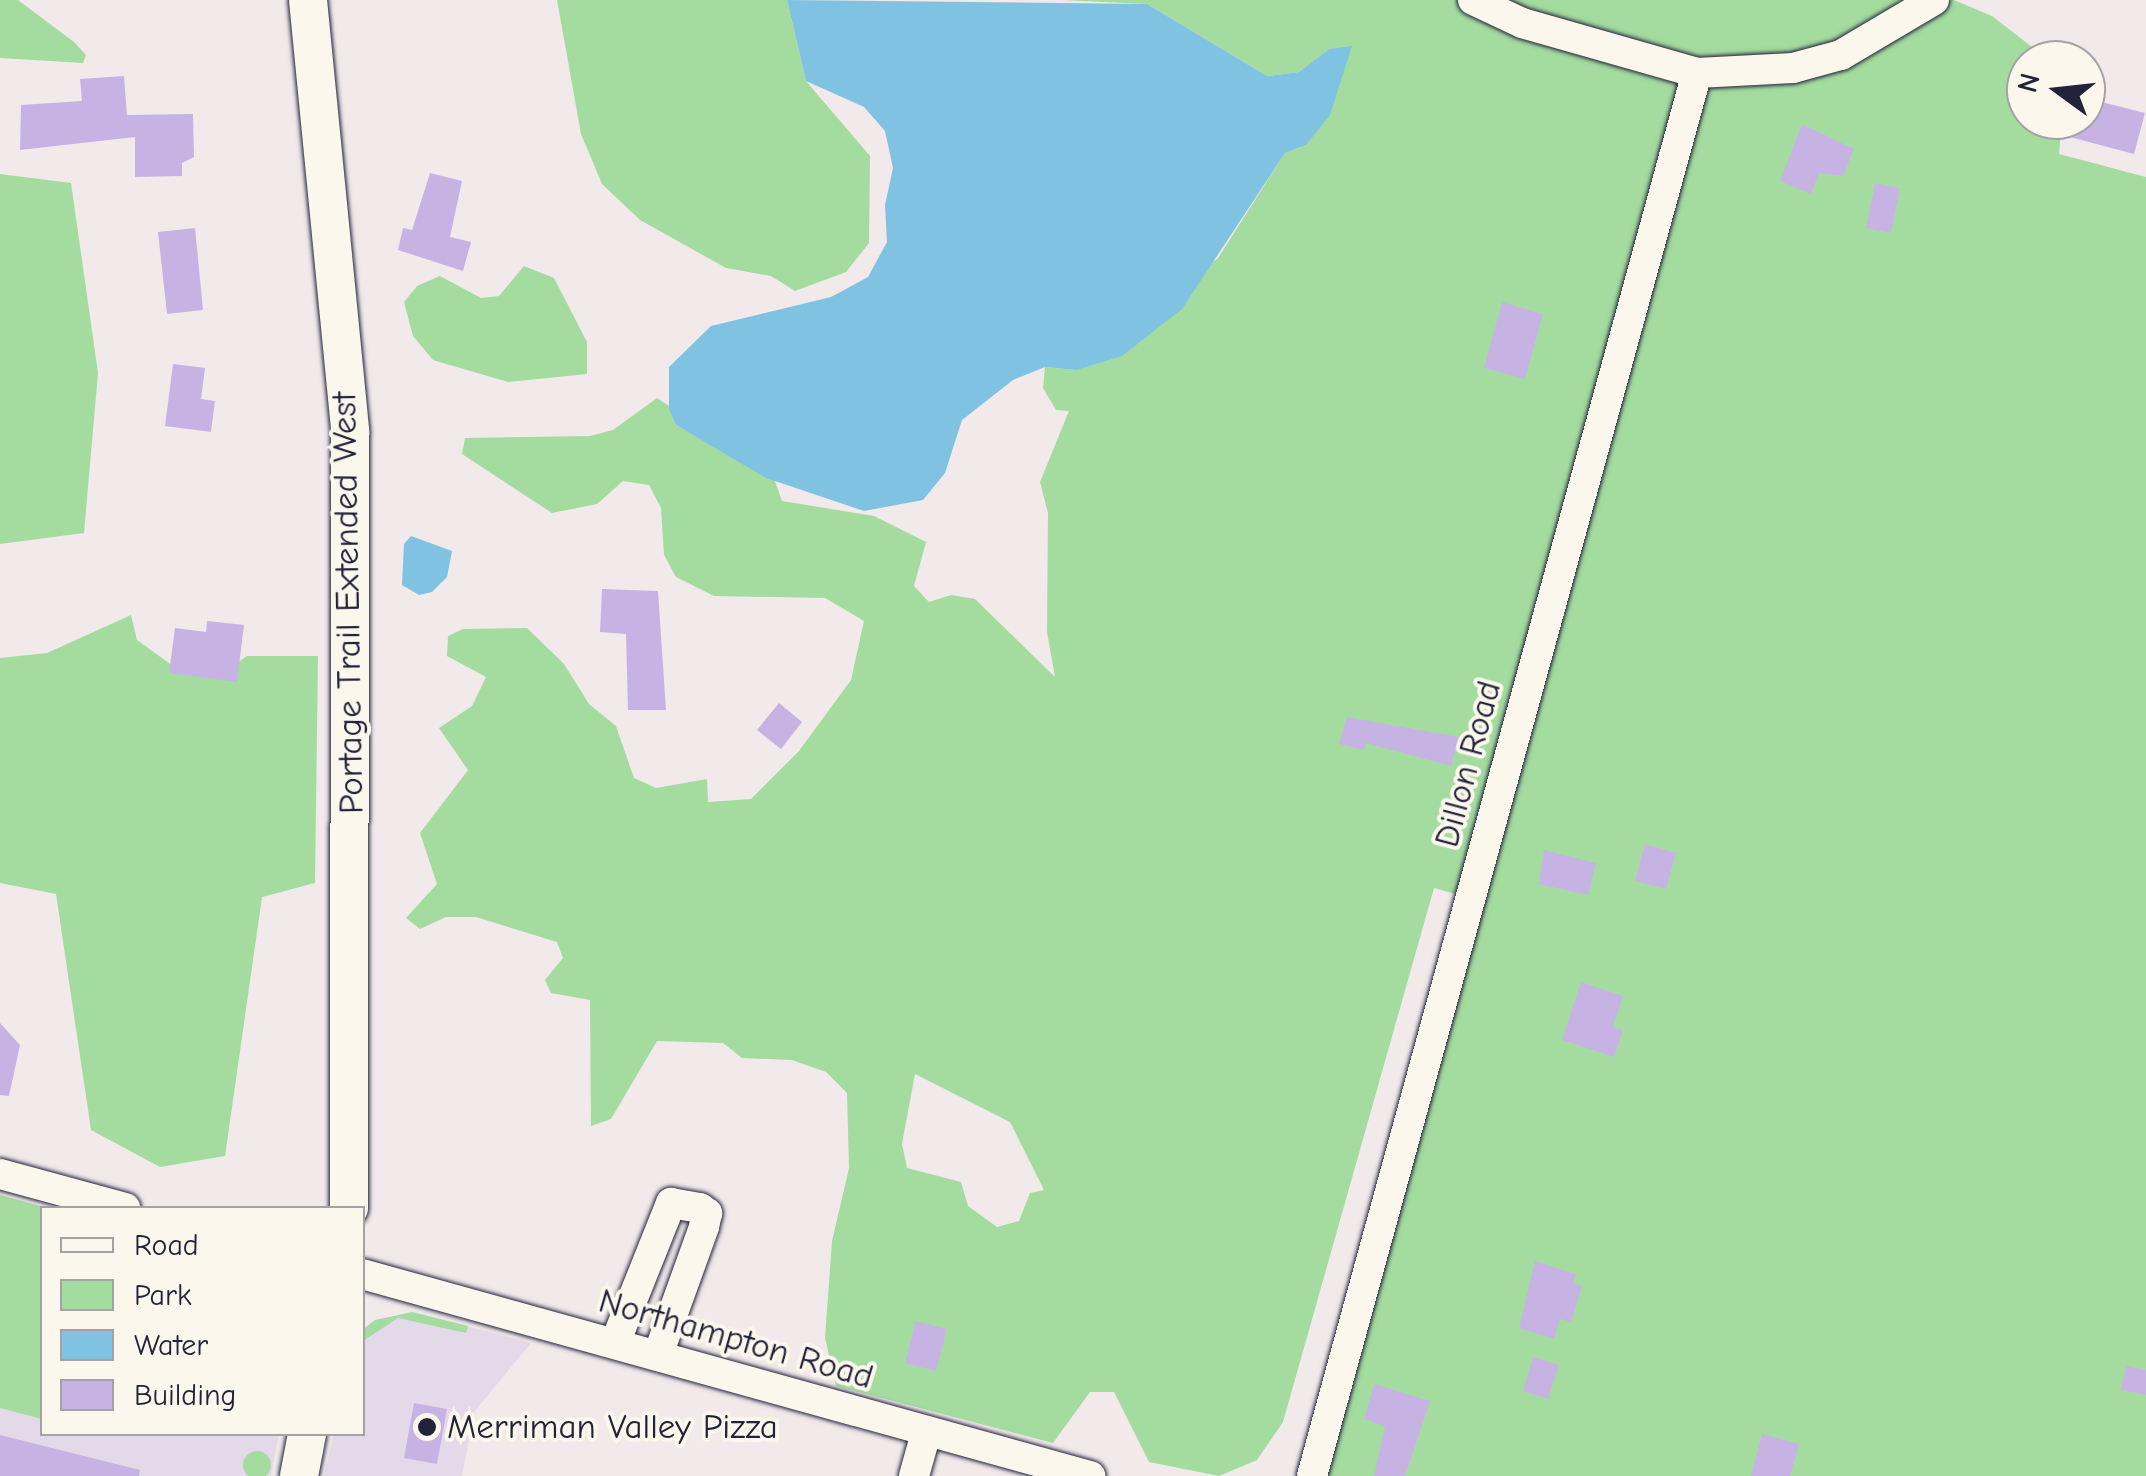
<!DOCTYPE html>
<style>
body{margin:0}
#map{position:relative;width:2146px;height:1476px;overflow:hidden;background:#f1e9ea;font-family:"Comic Neue",sans-serif}
div>[style]{position:absolute}
.built>*{inset:0;background:#e4d9e8}
.green>*{inset:0;background:#a4dca0}
.round{border-radius:50%}
.water>*{inset:0;background:#80c2e1}
.building>*{inset:0;background:#c7b3e3}
.roads{filter:drop-shadow(0 0 2px #22223b) drop-shadow(0 0 2px #22223b)}
.minor>*{height:30px;margin:-15px;padding:0 15px;transform-origin:15px;border-radius:15px;background:#fbf7ec}
.major>*{height:38px;margin:-19px;padding:0 19px;transform-origin:19px;border-radius:19px;background:#fbf7ec}
.dots>*{width:28px;height:28px;translate:-50% -50%;box-sizing:border-box;border:5px solid #fbf7ec;border-radius:50%}
span{translate:-50% -50%;white-space:nowrap;text-align:center;line-height:1.15;-webkit-text-stroke:8px #fbf7ec;paint-order:stroke}
.street-label{font-size:35px;color:#22223b}
.poi-label{font-size:35px;color:#22223b}
.left{translate:0 -50%;text-align:left}
.legend{position:absolute;left:40px;top:1206px;width:325px;height:230px;box-sizing:border-box;background:#fbf7ec;border:2px solid #a4a2a5;margin:0;padding:12px 18px;list-style:none;font-size:30px;color:#22223b}
.legend li{display:flex;align-items:center;gap:20px;height:50px}
.legend b{width:50px;border:2px solid #a4a2a5}
.north{position:absolute;left:2006px;top:40px;width:100px;height:100px;box-sizing:border-box;background:#fbf7ec;border:2px solid #a4a2a5;border-radius:50%;rotate:285deg;font-size:28px;font-weight:700;line-height:40px;text-align:center;color:#22223b}
.north::after{content:'';display:block;margin:auto;width:35px;height:45px;background:#22223b;clip-path:polygon(50% 0,100% 100%,50% 72%,0 100%)}
</style>
<div id="map">
<div class="built">
<div style="clip-path:polygon(0 1195px,47px 1208px,42px 1434px,279px 1434px,271px 1476px,0 1476px)"></div>
<div style="clip-path:polygon(412px 1312px,531px 1343px,474px 1412px,462px 1476px,324px 1476px,334px 1434px,362px 1434px,363px 1329px)"></div>
</div>
<div class="green">
<div style="clip-path:polygon(0 0,18px 0,74px 42px,86px 55px,83px 63px,0 58px)"></div>
<div style="clip-path:polygon(557px 0,787px 0,806px 81px,870px 156px,869px 243px,846px 272px,795px 291px,771px 276px,726px 268px,640px 220px,602px 184px,581px 134px)"></div>
<div style="clip-path:polygon(evenodd,1061px 0,1954px 0,1992px 16px,2049px 60px,2026px 60px,2026px 120px,2062px 120px,2059px 154px,2146px 177px,2146px 1476px,1312px 1476px,1470px 898px,1434px 888px,1283px 1422px,1257px 1460px,1219px 1476px,1149px 1462px,1114px 1392px,1090px 1392px,1053px 1443px,836px 1386px,825px 1338px,832px 1241px,849px 1168px,847px 1093px,826px 1072px,792px 1060px,742px 1058px,723px 1043px,657px 1041px,611px 1119px,591px 1126px,590px 1000px,551px 993px,545px 980px,563px 958px,557px 942px,476px 917px,446px 917px,420px 929px,406px 918px,437px 884px,420px 833px,468px 770px,439px 728px,472px 706px,486px 677px,447px 656px,448px 636px,463px 629px,527px 628px,564px 664px,589px 704px,616px 726px,634px 778px,656px 788px,707px 779px,708px 802px,751px 799px,799px 751px,851px 680px,864px 621px,825px 598px,714px 596px,676px 577px,664px 555px,661px 508px,649px 485px,623px 481px,597px 504px,552px 513px,462px 454px,465px 438px,590px 436px,613px 430px,657px 398px,669px 406px,676px 425px,775px 481px,782px 501px,874px 516px,926px 542px,914px 586px,929px 602px,951px 595px,975px 599px,1055px 677px,1047px 632px,1048px 513px,1040px 482px,1069px 411px,1056px 410px,1043px 388px,1045px 367px,1076px 370px,1218px 258px,1285px 153px,1306px 145px,1329px 49px,1299px 72px,1267px 76px,1147px 4px,1061px 0,915px 1074px,1010px 1122px,1044px 1190px,1030px 1193px,1019px 1221px,997px 1227px,968px 1206px,961px 1182px,907px 1168px,902px 1144px,915px 1074px)"></div>
<div style="clip-path:polygon(0 174px,71px 183px,98px 373px,84px 533px,0 544px)"></div>
<div style="clip-path:polygon(524px 266px,554px 278px,587px 342px,587px 374px,508px 382px,433px 360px,413px 336px,404px 302px,417px 286px,440px 276px,481px 298px,499px 296px)"></div>
<div style="clip-path:polygon(131px 615px,137px 640px,173px 666px,219px 675px,247px 656px,318px 656px,315px 883px,262px 897px,225px 1156px,160px 1167px,91px 1130px,56px 894px,0 883px,0 658px,47px 653px)"></div>
<div style="clip-path:polygon(0 1195px,47px 1208px,42px 1419px,0 1408px)"></div>
<div style="clip-path:polygon(412px 1312px,468px 1326px,466px 1333px,398px 1318px,363px 1341px,363px 1329px,375px 1320px)"></div>
<div class="round" style="left:243px;top:1451px;width:28px;height:28px"></div>
</div>
<div class="water">
<div style="clip-path:polygon(787px 0,1147px 4px,1267px 76px,1299px 72px,1329px 49px,1352px 46px,1330px 115px,1306px 145px,1285px 153px,1182px 309px,1122px 356px,1076px 370px,1045px 367px,1013px 380px,962px 420px,945px 473px,923px 500px,864px 511px,766px 478px,676px 425px,669px 409px,669px 367px,711px 326px,831px 297px,868px 277px,887px 242px,885px 205px,893px 168px,885px 131px,864px 107px,806px 81px)"></div>
<div style="clip-path:polygon(411px 536px,452px 551px,447px 577px,432px 592px,419px 595px,402px 585px,404px 544px)"></div>
</div>
<div class="building">
<div style="clip-path:polygon(124px 76px,127px 115px,193px 114px,194px 157px,182px 163px,182px 176px,135px 177px,135px 137px,20px 150px,21px 105px,82px 101px,80px 79px)"></div>
<div style="clip-path:polygon(2086px 98px,2145px 113px,2134px 154px,2070px 137px,2074px 120px,2086px 120px)"></div>
<div style="clip-path:polygon(1802px 124px,1854px 149px,1843px 176px,1819px 173px,1811px 194px,1780px 181px)"></div>
<div style="clip-path:polygon(430px 173px,462px 181px,450px 237px,471px 242px,463px 271px,398px 250px,403px 228px,412px 230px)"></div>
<div style="clip-path:polygon(1875px 183px,1900px 188px,1891px 233px,1866px 228px)"></div>
<div style="clip-path:polygon(195px 228px,203px 310px,167px 314px,158px 232px)"></div>
<div style="clip-path:polygon(1502px 302px,1543px 314px,1525px 379px,1484px 368px)"></div>
<div style="clip-path:polygon(173px 364px,205px 368px,201px 399px,215px 401px,211px 432px,165px 426px)"></div>
<div style="clip-path:polygon(602px 589px,658px 591px,666px 710px,628px 710px,626px 634px,600px 632px)"></div>
<div style="clip-path:polygon(207px 621px,244px 625px,237px 682px,169px 673px,175px 628px,206px 632px)"></div>
<div style="clip-path:polygon(779px 703px,802px 722px,781px 749px,757px 730px)"></div>
<div style="clip-path:polygon(1347px 717px,1459px 737px,1451px 766px,1366px 743px,1364px 750px,1339px 744px)"></div>
<div style="clip-path:polygon(1645px 844px,1676px 853px,1666px 889px,1635px 881px)"></div>
<div style="clip-path:polygon(1544px 850px,1596px 863px,1588px 895px,1539px 884px)"></div>
<div style="clip-path:polygon(1581px 982px,1623px 996px,1613px 1027px,1623px 1030px,1614px 1057px,1562px 1040px)"></div>
<div style="clip-path:polygon(0 1023px,20px 1045px,9px 1096px,0 1095px)"></div>
<div style="clip-path:polygon(1535px 1261px,1576px 1274px,1573px 1283px,1582px 1286px,1571px 1322px,1560px 1319px,1554px 1339px,1519px 1328px)"></div>
<div style="clip-path:polygon(916px 1321px,947px 1329px,936px 1371px,905px 1363px)"></div>
<div style="clip-path:polygon(1533px 1357px,1559px 1365px,1548px 1399px,1523px 1391px)"></div>
<div style="clip-path:polygon(2126px 1366px,2146px 1370px,2146px 1395px,2121px 1390px)"></div>
<div style="clip-path:polygon(1374px 1384px,1430px 1401px,1405px 1476px,1374px 1476px,1385px 1426px,1364px 1419px)"></div>
<div style="clip-path:polygon(414px 1403px,447px 1409px,437px 1464px,404px 1458px)"></div>
<div style="clip-path:polygon(1762px 1434px,1799px 1444px,1790px 1476px,1751px 1476px)"></div>
<div style="clip-path:polygon(0 1435px,140px 1470px,139px 1476px,0 1476px)"></div>
</div>
<div class="roads">
<div class="minor">
<div style="left:1473px;top:0;width:54px;rotate:25.1deg"></div>
<div style="left:1522px;top:23px;width:182px;rotate:15.9deg"></div>
<div style="left:1697px;top:73px;width:96px;rotate:-3deg"></div>
<div style="left:1793px;top:68px;width:50px;rotate:-15.2deg"></div>
<div style="left:1841px;top:55px;width:108px;rotate:-30.6deg"></div>
<div style="left:0;top:1174px;width:130px;rotate:15.2deg"></div>
<div style="left:362px;top:1274px;width:756px;rotate:15.51deg"></div>
<div style="left:615px;top:1343px;width:151px;rotate:-68.2deg"></div>
<div style="left:671px;top:1203px;width:29px;rotate:10deg"></div>
<div style="left:700px;top:1208px;width:9px;rotate:36deg"></div>
<div style="left:707px;top:1213px;width:14px;rotate:102deg"></div>
<div style="left:704px;top:1227px;width:136px;rotate:109.8deg"></div>
<div style="left:914px;top:1476px;width:45px;rotate:-74.4deg"></div>
<div style="left:1312px;top:1476px;width:1455px;rotate:-74.66deg"></div>
</div>
<div class="major">
<div style="left:308px;top:0;width:434px;rotate:84.4deg"></div>
<div style="left:350px;top:432px;width:776px;rotate:90.07deg"></div>
<div style="left:299px;top:1476px;width:43px;rotate:-79.2deg"></div>
</div>
</div>
<div class="dots">
<div style="left:427px;top:1427px;background:#22223b"></div>
</div>
<div class="street-label">
<span style="left:348px;top:603px;rotate:-91deg">Portage Trail Extended West</span>
<span style="left:1468px;top:764px;rotate:-75deg">Dillon Road</span>
<span style="left:736px;top:1339px;rotate:16deg">Northampton Road</span>
</div>
<div class="poi-label">
<span class="left" style="left:447px;top:1427px">Merriman Valley Pizza</span>
</div>
<ul class="legend">
<li><b style="height:12px;background:#fbf7ec"></b>Road</li>
<li><b style="height:28px;background:#a4dca0"></b>Park</li>
<li><b style="height:28px;background:#80c2e1"></b>Water</li>
<li><b style="height:28px;background:#c7b3e3"></b>Building</li>
</ul>
<div class="north">N</div>
</div>
